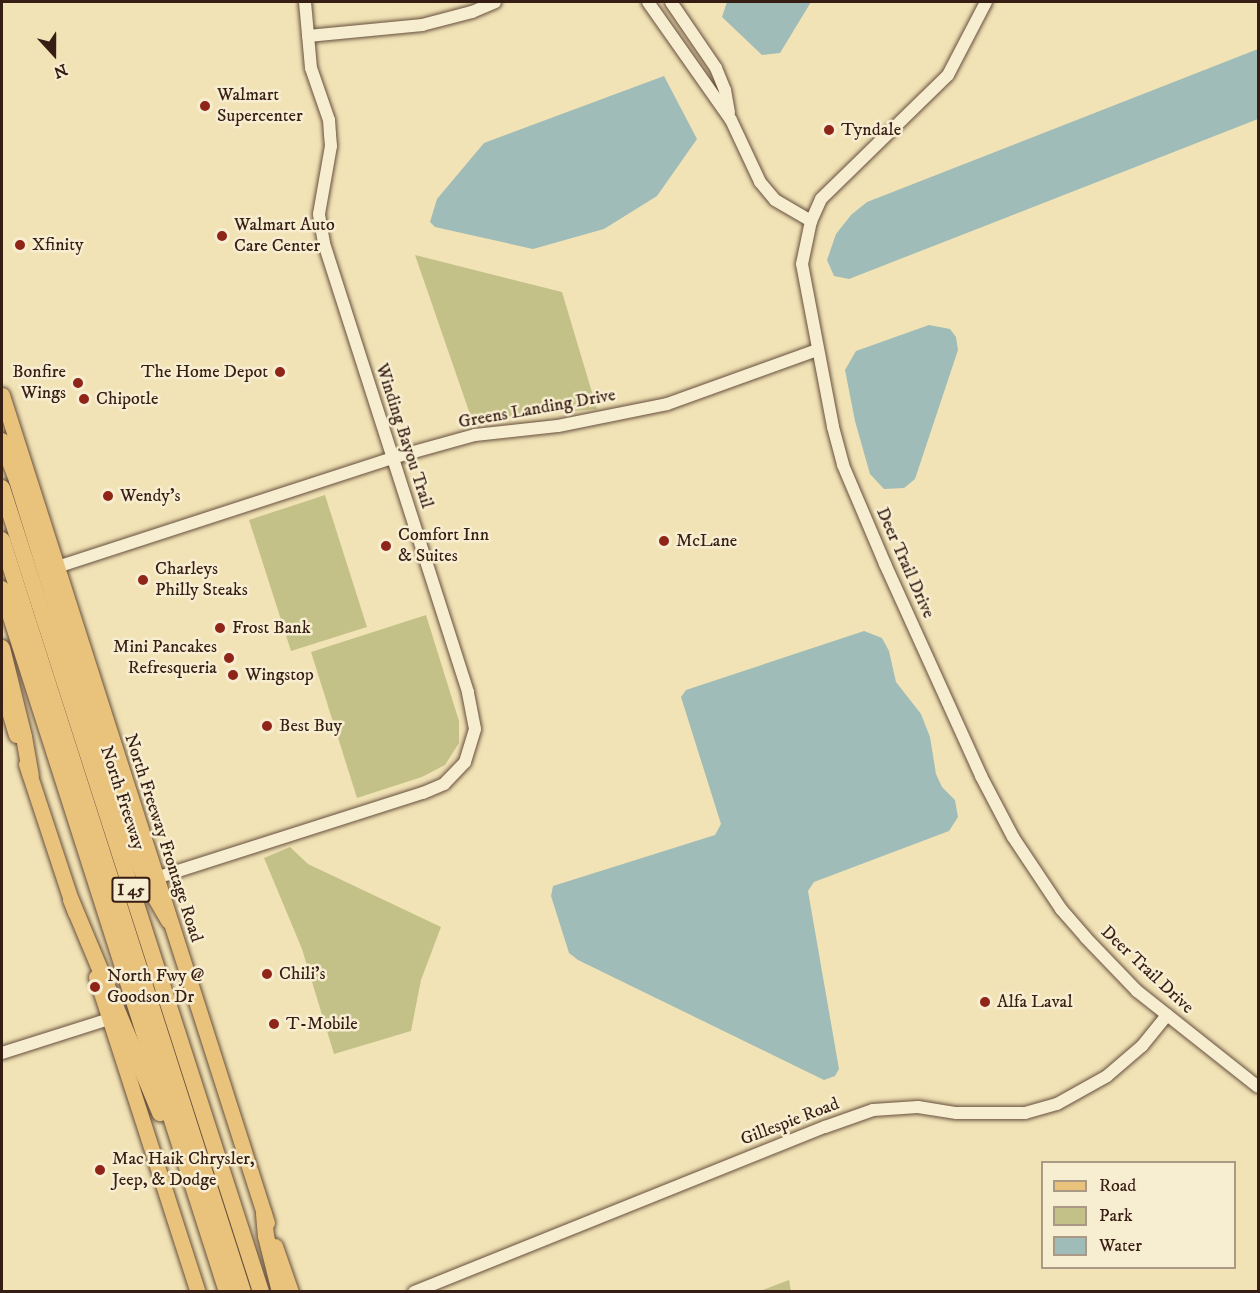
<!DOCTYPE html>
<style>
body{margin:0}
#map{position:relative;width:1260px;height:1293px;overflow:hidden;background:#f2e3b6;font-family:"IM FELL DW Pica",serif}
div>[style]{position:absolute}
.green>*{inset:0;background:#c3c188}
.water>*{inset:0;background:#9fbcb8}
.roads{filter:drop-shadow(0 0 2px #664f3d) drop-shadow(0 0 2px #664f3d)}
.minor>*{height:12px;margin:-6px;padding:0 6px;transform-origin:6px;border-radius:6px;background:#f7edd0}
.major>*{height:15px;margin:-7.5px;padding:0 7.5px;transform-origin:7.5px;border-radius:7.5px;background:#e9c27b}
.highway>*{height:16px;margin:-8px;padding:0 8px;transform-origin:8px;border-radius:8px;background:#e9c27b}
.dots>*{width:16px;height:16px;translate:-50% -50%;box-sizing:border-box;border:3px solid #f7edd0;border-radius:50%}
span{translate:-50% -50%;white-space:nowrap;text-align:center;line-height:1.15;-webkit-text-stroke:5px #f7edd0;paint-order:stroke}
.shield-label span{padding:2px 4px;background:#f7edd0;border:2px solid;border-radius:4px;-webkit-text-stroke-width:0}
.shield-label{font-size:16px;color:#371e15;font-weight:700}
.poi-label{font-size:18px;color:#371e15}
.left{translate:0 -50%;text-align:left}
.right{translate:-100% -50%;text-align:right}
.street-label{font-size:18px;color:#371e15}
.frame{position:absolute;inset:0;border:3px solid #371e15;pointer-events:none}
.legend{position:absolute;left:1041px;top:1161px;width:195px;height:108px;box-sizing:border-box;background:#f7edd0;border:2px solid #aa9a85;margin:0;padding:8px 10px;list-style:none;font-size:18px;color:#371e15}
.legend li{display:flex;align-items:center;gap:12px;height:30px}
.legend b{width:30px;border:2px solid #aa9a85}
.north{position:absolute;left:24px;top:24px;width:60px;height:60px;-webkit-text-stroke:4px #f7edd0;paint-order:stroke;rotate:159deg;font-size:16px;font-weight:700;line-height:24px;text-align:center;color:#371e15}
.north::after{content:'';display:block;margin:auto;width:21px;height:27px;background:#371e15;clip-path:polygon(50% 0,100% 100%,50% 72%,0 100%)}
</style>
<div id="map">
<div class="green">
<div style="clip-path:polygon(415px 255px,562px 292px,597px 409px,472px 420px)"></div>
<div style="clip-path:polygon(325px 495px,367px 627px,291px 651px,249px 520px)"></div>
<div style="clip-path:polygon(426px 615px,459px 721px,459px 743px,445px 765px,422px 777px,357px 798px,311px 652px)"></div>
<div style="clip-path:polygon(290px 847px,308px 864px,441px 927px,421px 980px,411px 1031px,334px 1054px,302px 949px,264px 858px)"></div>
<div style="clip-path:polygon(789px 1280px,791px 1291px,760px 1291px)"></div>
</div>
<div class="water">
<div style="clip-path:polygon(727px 2px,811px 2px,780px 53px,762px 55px,722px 17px)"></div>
<div style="clip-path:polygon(1258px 49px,1258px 119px,849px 279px,834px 276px,827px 260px,836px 234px,851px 215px,867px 202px)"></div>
<div style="clip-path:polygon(664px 76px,697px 139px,657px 196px,604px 229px,533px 249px,435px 227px,430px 222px,437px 199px,484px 143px)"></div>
<div style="clip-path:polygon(929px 325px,950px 329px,956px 337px,958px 350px,915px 479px,904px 488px,884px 489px,870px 474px,855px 421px,845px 370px,856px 351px)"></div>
<div style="clip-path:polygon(864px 631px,882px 638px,889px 651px,896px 682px,921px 714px,930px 737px,936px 774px,942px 787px,955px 800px,958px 817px,949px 831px,814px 882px,808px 891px,839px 1069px,835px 1076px,824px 1080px,578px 960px,569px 953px,551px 896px,553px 886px,715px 835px,721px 824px,681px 697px,686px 690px)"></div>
</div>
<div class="roads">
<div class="minor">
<div style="left:648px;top:2px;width:144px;rotate:54.9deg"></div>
<div style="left:731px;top:120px;width:68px;rotate:64.9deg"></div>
<div style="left:760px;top:182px;width:23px;rotate:50deg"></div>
<div style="left:775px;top:200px;width:42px;rotate:30.3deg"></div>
<div style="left:671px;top:2px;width:80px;rotate:55.7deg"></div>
<div style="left:716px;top:68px;width:24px;rotate:68deg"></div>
<div style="left:725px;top:90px;width:23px;rotate:80deg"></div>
<div style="left:986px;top:2px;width:82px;rotate:117.5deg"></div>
<div style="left:948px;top:75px;width:177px;rotate:135.7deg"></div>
<div style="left:821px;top:199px;width:24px;rotate:114deg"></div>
<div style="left:811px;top:221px;width:44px;rotate:101.8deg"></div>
<div style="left:802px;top:264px;width:166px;rotate:79.2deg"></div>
<div style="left:833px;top:427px;width:39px;rotate:75deg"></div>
<div style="left:843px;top:465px;width:108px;rotate:67deg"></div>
<div style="left:885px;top:564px;width:233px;rotate:65.6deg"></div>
<div style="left:981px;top:776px;width:69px;rotate:62.3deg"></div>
<div style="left:1013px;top:837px;width:87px;rotate:56.3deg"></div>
<div style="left:1061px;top:909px;width:38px;rotate:49deg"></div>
<div style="left:1086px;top:938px;width:74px;rotate:46.1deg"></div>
<div style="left:1137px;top:991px;width:154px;rotate:38.4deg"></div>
<div style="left:308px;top:36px;width:115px;rotate:-5.5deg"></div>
<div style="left:422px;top:25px;width:52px;rotate:-14.6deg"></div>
<div style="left:472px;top:12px;width:25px;rotate:-23deg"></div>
<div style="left:57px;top:567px;width:352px;rotate:-18deg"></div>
<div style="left:392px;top:458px;width:86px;rotate:-15.5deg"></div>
<div style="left:475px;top:435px;width:83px;rotate:-6.2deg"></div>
<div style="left:558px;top:426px;width:111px;rotate:-11.4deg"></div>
<div style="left:667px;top:404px;width:159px;rotate:-19.8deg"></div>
<div style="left:156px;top:878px;width:280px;rotate:-17.7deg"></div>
<div style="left:423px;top:793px;width:23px;rotate:-23deg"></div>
<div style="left:444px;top:784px;width:30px;rotate:-46deg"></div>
<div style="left:465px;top:762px;width:34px;rotate:-73deg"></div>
<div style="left:475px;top:729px;width:38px;rotate:-101deg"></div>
<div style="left:468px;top:692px;width:472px;rotate:-107.8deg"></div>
<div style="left:324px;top:243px;width:29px;rotate:-100deg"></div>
<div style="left:319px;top:214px;width:69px;rotate:-80deg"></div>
<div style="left:331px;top:146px;width:12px;rotate:-95deg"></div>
<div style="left:330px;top:134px;width:14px;rotate:-94deg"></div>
<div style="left:329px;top:120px;width:55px;rotate:-109.1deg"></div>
<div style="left:311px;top:68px;width:66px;rotate:-95.2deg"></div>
<div style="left:2px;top:1053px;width:112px;rotate:-17.6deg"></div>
<div style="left:414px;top:1292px;width:443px;rotate:-21.9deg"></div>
<div style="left:825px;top:1127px;width:51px;rotate:-19.5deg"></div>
<div style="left:873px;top:1110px;width:45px;rotate:-3.8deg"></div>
<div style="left:918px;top:1107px;width:39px;rotate:9deg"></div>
<div style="left:957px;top:1113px;width:68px"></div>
<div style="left:1025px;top:1113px;width:33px;rotate:-16deg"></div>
<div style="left:1057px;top:1104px;width:57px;rotate:-29.2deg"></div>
<div style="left:1107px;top:1076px;width:46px;rotate:-40.6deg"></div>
<div style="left:1142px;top:1046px;width:40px;rotate:-51deg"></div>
</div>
<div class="major">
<div style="left:2px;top:395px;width:869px;rotate:72.25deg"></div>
<div style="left:2px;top:688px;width:49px;rotate:73.4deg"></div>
<div style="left:26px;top:764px;width:156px;rotate:71.7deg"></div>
<div style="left:96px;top:977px;width:331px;rotate:72.1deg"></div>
<div style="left:275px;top:1246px;width:49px;rotate:70.8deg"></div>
</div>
<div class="highway">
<div style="left:2px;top:441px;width:42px;rotate:69deg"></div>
<div style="left:17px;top:480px;width:373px;rotate:72.7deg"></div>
<div style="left:128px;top:836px;width:51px;rotate:68deg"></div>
<div style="left:147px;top:883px;width:44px;rotate:59.9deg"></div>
<div style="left:2px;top:488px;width:845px;rotate:72.14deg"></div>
<div style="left:2px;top:540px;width:790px;rotate:72.23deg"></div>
<div style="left:2px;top:589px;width:738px;rotate:72.25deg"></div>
<div style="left:78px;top:634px;width:36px;rotate:77deg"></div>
<div style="left:2px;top:648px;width:92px;rotate:76.1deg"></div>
<div style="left:24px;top:737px;width:39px;rotate:80deg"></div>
<div style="left:71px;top:900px;width:231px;rotate:67.3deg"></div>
<div style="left:264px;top:1214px;width:22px;rotate:85deg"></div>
<div style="left:266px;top:1236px;width:58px;rotate:76deg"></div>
</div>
</div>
<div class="dots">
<div style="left:205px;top:106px;background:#8f2418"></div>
<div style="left:829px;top:130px;background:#8f2418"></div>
<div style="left:222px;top:236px;background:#8f2418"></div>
<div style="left:20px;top:245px;background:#8f2418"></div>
<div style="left:280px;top:372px;background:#8f2418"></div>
<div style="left:78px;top:383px;background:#8f2418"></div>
<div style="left:84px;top:399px;background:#8f2418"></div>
<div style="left:108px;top:496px;background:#8f2418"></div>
<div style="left:664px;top:541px;background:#8f2418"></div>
<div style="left:386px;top:546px;background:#8f2418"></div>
<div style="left:143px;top:580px;background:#8f2418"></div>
<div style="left:220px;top:628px;background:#8f2418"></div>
<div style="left:229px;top:658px;background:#8f2418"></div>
<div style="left:233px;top:675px;background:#8f2418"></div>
<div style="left:267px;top:726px;background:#8f2418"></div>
<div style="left:267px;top:974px;background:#8f2418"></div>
<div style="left:95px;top:987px;background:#8f2418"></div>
<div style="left:985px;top:1002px;background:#8f2418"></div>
<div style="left:274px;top:1024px;background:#8f2418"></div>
<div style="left:100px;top:1170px;background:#8f2418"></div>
</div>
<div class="shield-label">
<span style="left:131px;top:890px">I 45</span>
</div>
<div class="poi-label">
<span class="left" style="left:217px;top:106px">Walmart<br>Supercenter</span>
<span class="left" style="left:841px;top:130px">Tyndale</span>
<span class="left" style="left:234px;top:236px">Walmart Auto<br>Care Center</span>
<span class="left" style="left:32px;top:245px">Xfinity</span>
<span class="right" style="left:268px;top:372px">The Home Depot</span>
<span class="right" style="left:66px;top:383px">Bonfire<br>Wings</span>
<span class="left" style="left:96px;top:399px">Chipotle</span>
<span class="left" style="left:120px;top:496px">Wendy's</span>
<span class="left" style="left:398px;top:546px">Comfort Inn<br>&amp; Suites</span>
<span class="left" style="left:676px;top:541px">McLane</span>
<span class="left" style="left:155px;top:580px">Charleys<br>Philly Steaks</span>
<span class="left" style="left:232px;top:628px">Frost Bank</span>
<span class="right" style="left:217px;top:658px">Mini Pancakes<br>Refresqueria</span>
<span class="left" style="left:245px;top:675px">Wingstop</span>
<span class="left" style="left:279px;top:726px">Best Buy</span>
<span class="left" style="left:279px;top:974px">Chili's</span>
<span class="left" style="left:107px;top:987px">North Fwy @<br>Goodson Dr</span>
<span class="left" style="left:997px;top:1002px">Alfa Laval</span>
<span class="left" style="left:286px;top:1024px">T-Mobile</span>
<span class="left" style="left:112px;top:1170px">Mac Haik Chrysler,<br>Jeep, &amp; Dodge</span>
</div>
<div class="street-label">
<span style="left:537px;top:409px;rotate:-10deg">Greens Landing Drive</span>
<span style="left:404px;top:436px;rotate:72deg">Winding Bayou Trail</span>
<span style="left:905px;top:563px;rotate:66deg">Deer Trail Drive</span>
<span style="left:122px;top:798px;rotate:72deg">North Freeway</span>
<span style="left:163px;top:838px;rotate:72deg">North Freeway Frontage Road</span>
<span style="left:1147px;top:970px;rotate:43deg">Deer Trail Drive</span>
<span style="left:790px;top:1122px;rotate:-21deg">Gillespie Road</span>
</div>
<div class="frame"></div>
<ul class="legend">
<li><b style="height:8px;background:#e9c27b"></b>Road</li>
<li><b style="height:16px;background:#c3c188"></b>Park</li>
<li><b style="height:16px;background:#9fbcb8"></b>Water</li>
</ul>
<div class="north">N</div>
</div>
